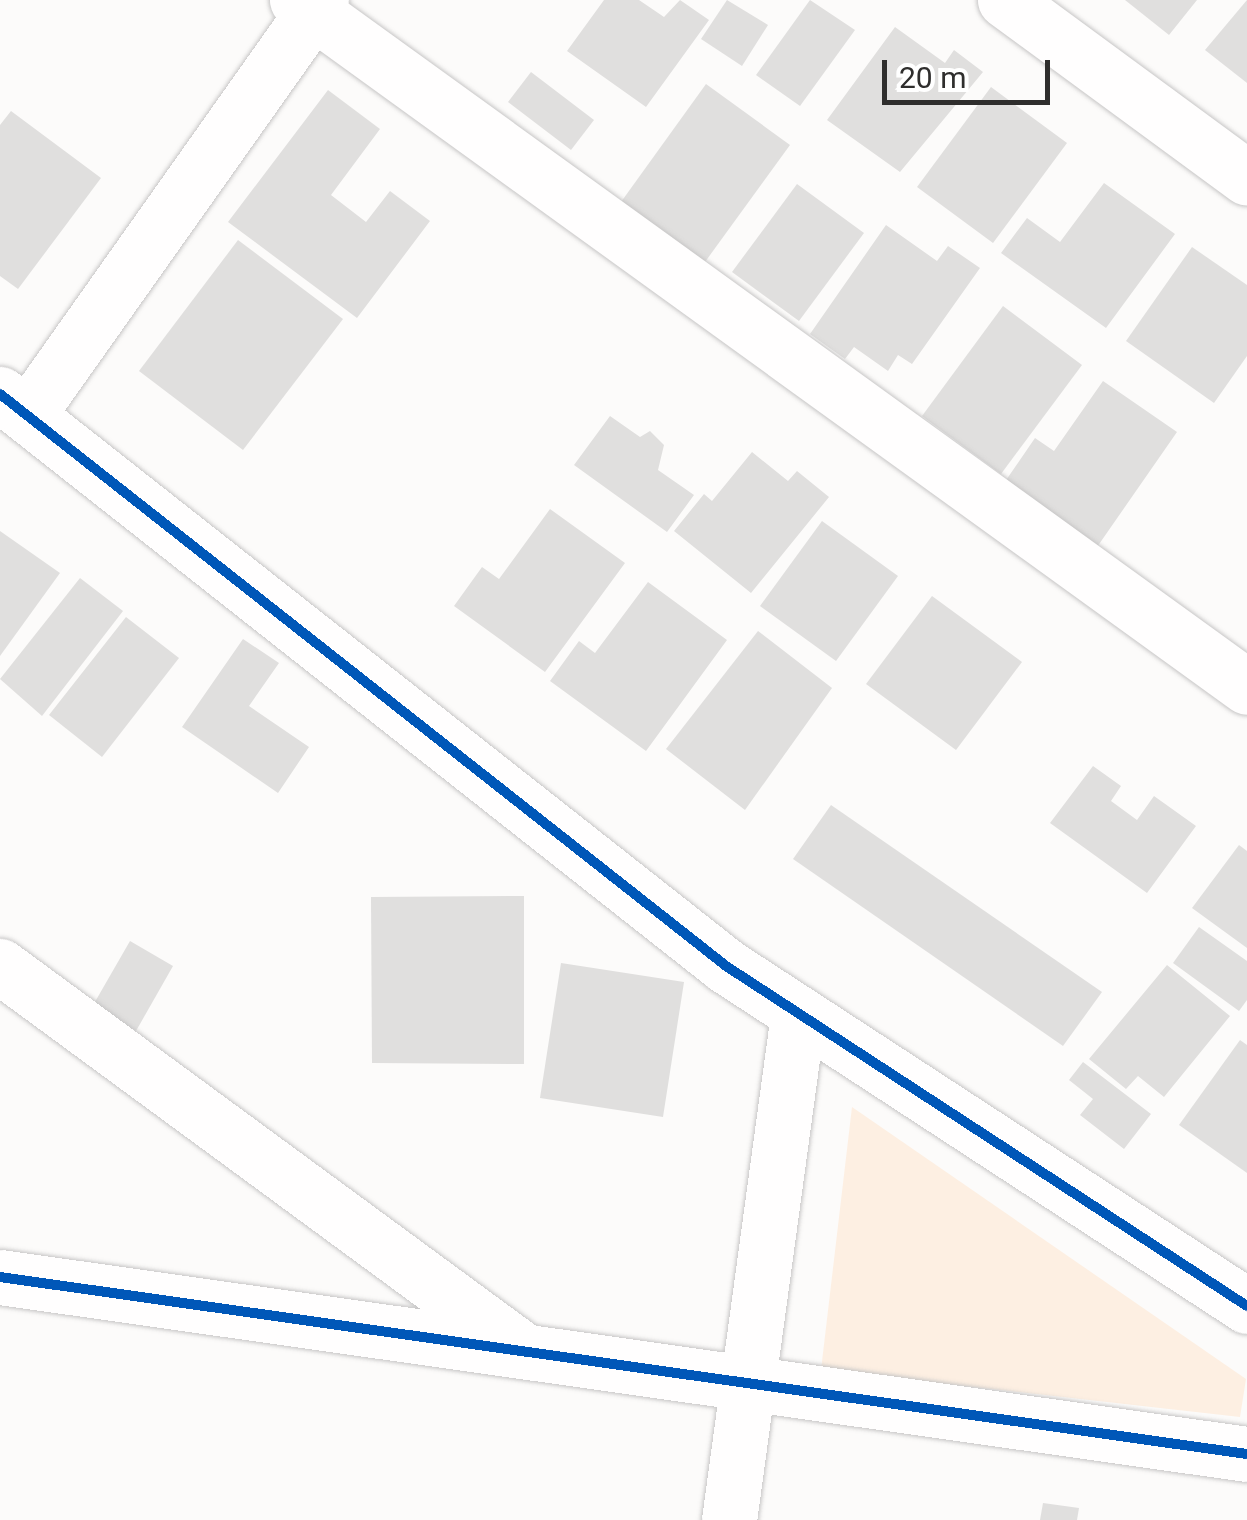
<!DOCTYPE html>
<style>
body{margin:0}
#map{position:relative;width:1247px;height:1520px;overflow:hidden;background:#fcfbfa;font-family:Roboto,sans-serif}
div>[style]{position:absolute}
.green>*{inset:0;background:#fdefe2}
.building>*{inset:0;background:#e0dfde}
.roads{filter:drop-shadow(0 0 2px #c7c6c6) drop-shadow(0 0 2px #c7c6c6)}
.minor>*{height:55px;margin:-27.5px;padding:0 27.5px;transform-origin:27.5px;border-radius:27.5px;background:#fffefe}
.cycleway>*{height:10px;margin:-5px;padding:0 5px;transform-origin:5px;border-radius:5px;background:#0057b8}
span{translate:-50% -50%;white-space:nowrap;text-align:center;line-height:1.15;-webkit-text-stroke:8px #fff;paint-order:stroke}
.scale{position:absolute;left:882px;top:60px;width:168px;height:45px;box-sizing:border-box;border:5px solid #2f2e2d;border-top:0;padding-left:12px;font-size:30px;line-height:35px;white-space:nowrap;color:#2f2e2d;-webkit-text-stroke:8px #fff;paint-order:stroke}
</style>
<div id="map">
<div class="green">
<div style="clip-path:polygon(852px 1107px,1246px 1379px,1240px 1417px,821px 1370px)"></div>
</div>
<div class="building">
<div style="clip-path:polygon(604px 0,639px 0,664px 17px,680px 0,709px 20px,646px 107px,567px 51px)"></div>
<div style="clip-path:polygon(727px 0,768px 25px,742px 66px,701px 39px)"></div>
<div style="clip-path:polygon(810px 0,855px 30px,800px 106px,756px 75px)"></div>
<div style="clip-path:polygon(1125px 0,1197px 0,1169px 35px)"></div>
<div style="clip-path:polygon(1247px 0,1247px 83px,1205px 50px)"></div>
<div style="clip-path:polygon(895px 27px,945px 63px,954px 50px,983px 72px,900px 172px,827px 120px)"></div>
<div style="clip-path:polygon(531px 72px,594px 120px,571px 150px,508px 102px)"></div>
<div style="clip-path:polygon(706px 84px,790px 145px,705px 262px,621px 202px)"></div>
<div style="clip-path:polygon(991px 87px,1067px 143px,993px 243px,917px 187px)"></div>
<div style="clip-path:polygon(328px 90px,380px 129px,331px 195px,366px 222px,390px 191px,430px 221px,357px 318px,228px 222px)"></div>
<div style="clip-path:polygon(11px 111px,101px 178px,18px 289px,0 276px,0 125px)"></div>
<div style="clip-path:polygon(1104px 183px,1175px 234px,1106px 328px,1001px 253px,1027px 218px,1060px 242px)"></div>
<div style="clip-path:polygon(797px 184px,864px 233px,799px 321px,732px 272px)"></div>
<div style="clip-path:polygon(886px 225px,937px 261px,948px 246px,980px 268px,912px 364px,898px 355px,888px 371px,854px 347px,845px 359px,810px 334px)"></div>
<div style="clip-path:polygon(238px 240px,343px 319px,243px 450px,139px 371px)"></div>
<div style="clip-path:polygon(1192px 247px,1247px 285px,1247px 356px,1214px 403px,1126px 341px)"></div>
<div style="clip-path:polygon(1003px 306px,1082px 365px,1001px 474px,922px 416px)"></div>
<div style="clip-path:polygon(1103px 381px,1177px 432px,1095px 550px,1002px 486px,1035px 438px,1054px 451px)"></div>
<div style="clip-path:polygon(610px 416px,640px 437px,650px 431px,664px 445px,658px 470px,694px 495px,667px 532px,574px 465px)"></div>
<div style="clip-path:polygon(752px 452px,788px 481px,797px 471px,829px 497px,751px 593px,674px 531px,704px 494px,712px 501px)"></div>
<div style="clip-path:polygon(550px 509px,625px 563px,545px 672px,454px 606px,482px 567px,499px 579px)"></div>
<div style="clip-path:polygon(822px 521px,898px 576px,836px 661px,760px 606px)"></div>
<div style="clip-path:polygon(0 531px,60px 573px,0 656px)"></div>
<div style="clip-path:polygon(80px 578px,123px 611px,42px 716px,0 679px)"></div>
<div style="clip-path:polygon(648px 582px,727px 640px,646px 751px,550px 681px,579px 641px,595px 653px)"></div>
<div style="clip-path:polygon(932px 596px,1022px 662px,956px 750px,866px 684px)"></div>
<div style="clip-path:polygon(126px 617px,179px 658px,102px 757px,49px 715px)"></div>
<div style="clip-path:polygon(758px 631px,832px 688px,745px 810px,666px 749px)"></div>
<div style="clip-path:polygon(243px 639px,279px 663px,249px 706px,309px 747px,278px 793px,182px 727px)"></div>
<div style="clip-path:polygon(1093px 766px,1121px 786px,1111px 801px,1137px 820px,1154px 796px,1196px 826px,1147px 893px,1050px 823px)"></div>
<div style="clip-path:polygon(831px 805px,1102px 992px,1063px 1046px,793px 859px)"></div>
<div style="clip-path:polygon(1239px 845px,1247px 851px,1247px 948px,1192px 908px)"></div>
<div style="clip-path:polygon(524px 896px,524px 1064px,372px 1063px,371px 897px)"></div>
<div style="clip-path:polygon(1199px 927px,1247px 961px,1247px 1000px,1239px 1011px,1173px 963px)"></div>
<div style="clip-path:polygon(130px 941px,173px 966px,136px 1031px,92px 1007px)"></div>
<div style="clip-path:polygon(561px 963px,684px 982px,663px 1117px,540px 1098px)"></div>
<div style="clip-path:polygon(1167px 965px,1230px 1016px,1164px 1097px,1138px 1076px,1126px 1089px,1089px 1059px)"></div>
<div style="clip-path:polygon(1240px 1040px,1247px 1045px,1247px 1173px,1179px 1125px)"></div>
<div style="clip-path:polygon(1083px 1062px,1151px 1114px,1124px 1149px,1080px 1115px,1093px 1099px,1069px 1080px)"></div>
<div style="clip-path:polygon(1043px 1503px,1079px 1508px,1077px 1520px,1040px 1520px)"></div>
</div>
<div class="roads">
<div class="minor">
<div style="left:297px;top:0;width:1172px;rotate:35.87deg"></div>
<div style="left:1005px;top:0;width:300px;rotate:36.3deg"></div>
<div style="left:0;top:394px;width:924px;rotate:38.23deg"></div>
<div style="left:726px;top:966px;width:622px;rotate:33.13deg"></div>
<div style="left:28px;top:414px;width:507px;rotate:-54.71deg"></div>
<div style="left:0;top:966px;width:645px;rotate:36.3deg"></div>
<div style="left:0;top:1277px;width:1259px;rotate:8.08deg"></div>
<div style="left:729px;top:1520px;width:511px;rotate:-82.23deg"></div>
</div>
</div>
<div class="cycleway">
<div style="left:0;top:394px;width:924px;rotate:38.23deg"></div>
<div style="left:726px;top:966px;width:622px;rotate:33.13deg"></div>
<div style="left:0;top:1277px;width:1259px;rotate:8.08deg"></div>
</div>
<div class="scale">20 m</div>
</div>
